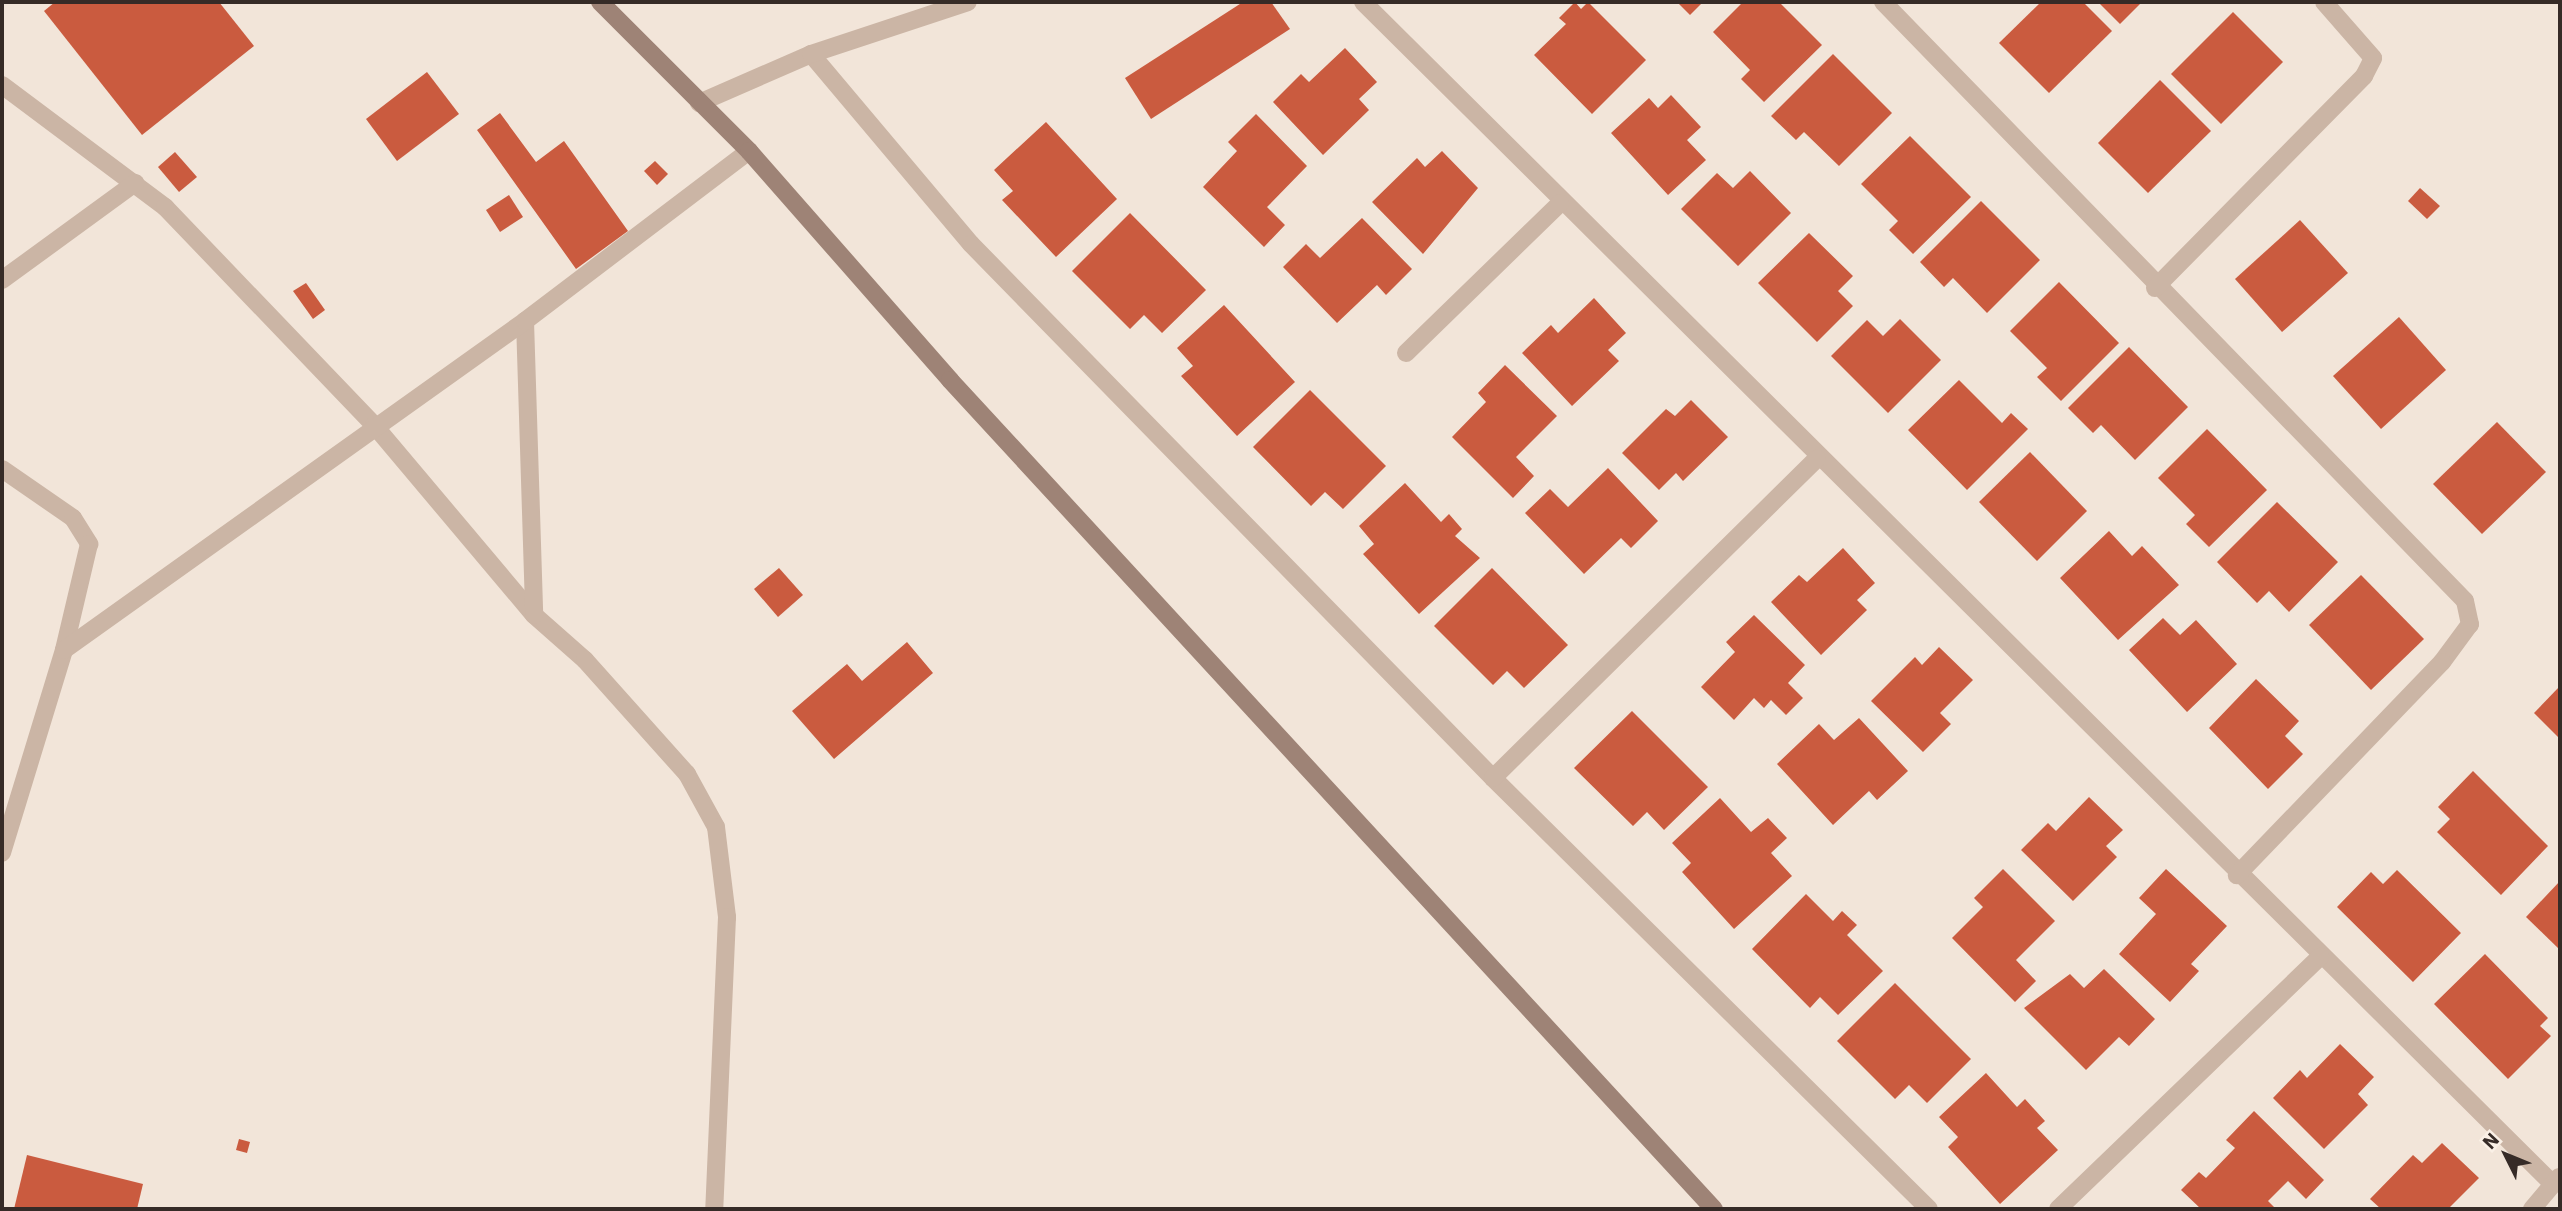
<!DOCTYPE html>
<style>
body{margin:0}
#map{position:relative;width:2562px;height:1211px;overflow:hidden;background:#f2e5d9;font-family:"IBM Plex Sans",sans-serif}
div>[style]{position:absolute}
.building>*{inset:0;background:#ca5b3f}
.minor>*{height:18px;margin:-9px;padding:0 9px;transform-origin:9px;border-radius:9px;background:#cbb5a5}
.tertiary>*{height:18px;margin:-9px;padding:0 9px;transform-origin:9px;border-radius:9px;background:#cbb5a5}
.secondary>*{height:18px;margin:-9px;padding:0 9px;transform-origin:9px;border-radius:9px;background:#9e8376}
span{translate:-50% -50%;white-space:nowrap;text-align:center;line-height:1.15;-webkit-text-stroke:5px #faf0e6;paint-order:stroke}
.frame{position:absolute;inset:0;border:4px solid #362b27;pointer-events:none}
.north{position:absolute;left:2471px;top:1120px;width:70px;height:70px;-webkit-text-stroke:5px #faf0e6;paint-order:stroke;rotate:313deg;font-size:19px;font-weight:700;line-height:28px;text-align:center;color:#362b27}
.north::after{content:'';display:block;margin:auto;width:24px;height:32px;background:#362b27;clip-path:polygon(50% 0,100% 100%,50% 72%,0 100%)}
</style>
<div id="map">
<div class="building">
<div style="clip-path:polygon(55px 2px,219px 2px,254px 46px,142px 135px,44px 11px)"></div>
<div style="clip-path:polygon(1243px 2px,1271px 2px,1290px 29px,1151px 119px,1125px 78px)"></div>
<div style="clip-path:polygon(1575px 2px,1581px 9px,1588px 2px,1646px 60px,1592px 114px,1534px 55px,1566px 24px,1559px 18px)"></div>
<div style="clip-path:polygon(1677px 2px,1703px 2px,1690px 15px)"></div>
<div style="clip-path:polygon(1743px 2px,1779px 2px,1822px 45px,1764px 102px,1741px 79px,1750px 70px,1713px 32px)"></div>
<div style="clip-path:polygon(2041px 2px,2083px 2px,2112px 31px,2049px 93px,1999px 43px)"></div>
<div style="clip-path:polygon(2098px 2px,2142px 2px,2120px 24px)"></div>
<div style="clip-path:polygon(2233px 12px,2283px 62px,2221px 124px,2171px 74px)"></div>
<div style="clip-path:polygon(1345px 48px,1377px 82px,1359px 99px,1369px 110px,1323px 155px,1273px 102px,1301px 74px,1309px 82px)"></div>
<div style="clip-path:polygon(1833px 54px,1892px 113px,1839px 166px,1804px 132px,1796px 140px,1771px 116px)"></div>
<div style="clip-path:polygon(427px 72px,459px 114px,397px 161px,366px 119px)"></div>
<div style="clip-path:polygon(2160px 80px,2211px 131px,2148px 193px,2098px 143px)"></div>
<div style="clip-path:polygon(1671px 95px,1701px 127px,1687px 140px,1706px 160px,1668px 195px,1611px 133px,1649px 98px,1658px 108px)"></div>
<div style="clip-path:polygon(500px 113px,536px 162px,564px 141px,628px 231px,576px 269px,477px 130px)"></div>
<div style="clip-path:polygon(1256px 114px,1307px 166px,1267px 207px,1285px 225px,1264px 247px,1203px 187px,1237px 151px,1228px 142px)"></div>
<div style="clip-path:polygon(1046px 122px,1117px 199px,1056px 257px,1002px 200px,1013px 191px,994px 170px)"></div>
<div style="clip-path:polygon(1910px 136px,1971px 197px,1913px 254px,1889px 230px,1898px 221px,1861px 184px)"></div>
<div style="clip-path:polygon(1442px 151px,1478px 188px,1423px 254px,1372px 202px,1417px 158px,1425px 167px)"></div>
<div style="clip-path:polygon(175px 152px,197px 177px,179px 192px,158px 167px)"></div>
<div style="clip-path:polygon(655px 161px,668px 174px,657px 185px,644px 171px)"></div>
<div style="clip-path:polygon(1750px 171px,1791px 213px,1738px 266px,1681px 209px,1717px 173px,1733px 188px)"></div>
<div style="clip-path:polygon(2420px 188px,2440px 206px,2427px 219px,2408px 201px)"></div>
<div style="clip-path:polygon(509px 195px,523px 217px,500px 232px,486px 210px)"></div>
<div style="clip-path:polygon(1981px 201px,2040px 260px,1987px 313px,1953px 278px,1944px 287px,1920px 262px)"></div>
<div style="clip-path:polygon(1130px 213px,1206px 290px,1162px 333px,1144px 315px,1130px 329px,1072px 271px)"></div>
<div style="clip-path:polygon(1362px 218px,1412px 269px,1386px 295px,1377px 285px,1337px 323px,1283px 267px,1306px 244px,1320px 258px)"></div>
<div style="clip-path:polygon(2300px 220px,2348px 273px,2282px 332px,2235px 279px)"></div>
<div style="clip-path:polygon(1809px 233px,1853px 276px,1838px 291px,1853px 306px,1817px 342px,1758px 283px)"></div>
<div style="clip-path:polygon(2059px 282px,2119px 343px,2061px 401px,2037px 377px,2047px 368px,2010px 331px)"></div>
<div style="clip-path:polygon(306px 283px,325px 310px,313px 319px,293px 291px)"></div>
<div style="clip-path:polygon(1594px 298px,1626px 333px,1608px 350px,1619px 361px,1572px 406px,1522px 353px,1551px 325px,1558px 333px)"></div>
<div style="clip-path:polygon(1224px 305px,1295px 382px,1237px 436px,1181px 376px,1193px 366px,1177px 348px)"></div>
<div style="clip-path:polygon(2399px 317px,2446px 370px,2381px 429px,2333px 376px)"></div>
<div style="clip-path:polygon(1900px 319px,1941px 360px,1888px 413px,1831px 356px,1867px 320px,1883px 336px)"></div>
<div style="clip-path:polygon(2129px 347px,2188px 407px,2135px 460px,2101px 425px,2093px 433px,2068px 408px)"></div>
<div style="clip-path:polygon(1505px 365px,1557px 416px,1516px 457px,1534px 476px,1513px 498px,1452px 437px,1486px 402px,1478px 393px)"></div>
<div style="clip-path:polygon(1959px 380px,2002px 423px,2011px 413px,2028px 429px,1967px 490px,1908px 430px)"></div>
<div style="clip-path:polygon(1310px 390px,1386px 466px,1343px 509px,1325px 492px,1311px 506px,1253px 447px)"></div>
<div style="clip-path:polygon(1691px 400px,1728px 437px,1683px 481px,1676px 473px,1659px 490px,1622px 453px,1666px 409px,1675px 416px)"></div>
<div style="clip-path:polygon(2497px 422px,2546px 472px,2482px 534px,2433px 484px)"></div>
<div style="clip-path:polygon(2207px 429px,2267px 490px,2209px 547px,2186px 524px,2195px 515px,2158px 478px)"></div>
<div style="clip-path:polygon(2030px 452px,2087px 511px,2037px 561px,1979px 502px)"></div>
<div style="clip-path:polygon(1608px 468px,1658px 521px,1631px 548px,1621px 538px,1584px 574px,1525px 513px,1550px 489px,1568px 507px)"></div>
<div style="clip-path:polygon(1405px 483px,1441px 522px,1449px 514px,1462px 529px,1455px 536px,1480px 558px,1419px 614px,1363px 554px,1374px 544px,1359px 526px)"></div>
<div style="clip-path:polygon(2277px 502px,2338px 562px,2289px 612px,2269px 591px,2257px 603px,2217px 562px)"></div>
<div style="clip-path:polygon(2109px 531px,2132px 556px,2142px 546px,2179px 585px,2118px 640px,2060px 578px)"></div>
<div style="clip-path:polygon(1843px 548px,1875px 583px,1857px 600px,1867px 610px,1821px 655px,1771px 602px,1799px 575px,1807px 582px)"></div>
<div style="clip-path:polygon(779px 568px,803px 595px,778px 617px,754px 589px)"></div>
<div style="clip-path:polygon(1492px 568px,1568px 645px,1524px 688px,1507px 671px,1493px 685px,1434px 626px)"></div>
<div style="clip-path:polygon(2361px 575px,2424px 639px,2371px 690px,2309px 625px)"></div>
<div style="clip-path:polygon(1754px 615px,1805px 665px,1788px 683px,1803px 698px,1786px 715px,1771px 700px,1764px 708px,1754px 698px,1734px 720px,1701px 687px,1735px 652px,1726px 642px)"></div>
<div style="clip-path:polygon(2163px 618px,2180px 635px,2196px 620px,2237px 664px,2187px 712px,2129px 650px)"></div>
<div style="clip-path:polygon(907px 642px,933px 673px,834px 759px,792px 711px,847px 664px,862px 681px)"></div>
<div style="clip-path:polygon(1939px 647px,1973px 680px,1940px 713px,1951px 724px,1923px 752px,1871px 701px,1915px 657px,1922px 665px)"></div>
<div style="clip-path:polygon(2256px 679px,2299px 721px,2285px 736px,2303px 754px,2268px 789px,2209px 728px)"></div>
<div style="clip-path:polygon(2560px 686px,2560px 739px,2534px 713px)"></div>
<div style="clip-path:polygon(1632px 711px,1708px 787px,1664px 830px,1647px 812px,1633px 826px,1574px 768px)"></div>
<div style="clip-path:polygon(1859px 718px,1908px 771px,1877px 800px,1869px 791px,1833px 825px,1777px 764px,1819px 724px,1834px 740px)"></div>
<div style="clip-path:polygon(2473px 771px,2548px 846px,2501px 895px,2437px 832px,2450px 819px,2438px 807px)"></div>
<div style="clip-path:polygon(2089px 797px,2123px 830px,2106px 846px,2117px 857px,2073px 901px,2021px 850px,2048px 823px,2056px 831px)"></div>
<div style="clip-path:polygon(1720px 798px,1751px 832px,1768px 818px,1787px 838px,1771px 853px,1792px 876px,1734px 929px,1682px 872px,1691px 863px,1672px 843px)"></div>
<div style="clip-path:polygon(2003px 869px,2055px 921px,2016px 960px,2036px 981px,2015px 1002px,1952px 938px,1983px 907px,1974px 898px)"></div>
<div style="clip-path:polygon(2166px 869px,2227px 926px,2191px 964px,2199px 971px,2170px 1002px,2119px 954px,2156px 914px,2139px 898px)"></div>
<div style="clip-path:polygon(2397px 870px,2461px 933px,2413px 982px,2337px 907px,2371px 872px,2383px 884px)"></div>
<div style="clip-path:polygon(2560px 881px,2560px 950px,2526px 917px)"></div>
<div style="clip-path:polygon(1806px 894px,1833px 921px,1842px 911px,1857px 925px,1847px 935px,1883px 971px,1838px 1015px,1820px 997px,1810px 1008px,1752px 949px)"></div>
<div style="clip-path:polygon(2485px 954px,2548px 1018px,2540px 1026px,2551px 1036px,2508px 1079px,2434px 1004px)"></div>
<div style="clip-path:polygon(2104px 969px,2155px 1019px,2129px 1046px,2119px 1037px,2086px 1070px,2024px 1008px,2070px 974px,2084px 988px)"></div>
<div style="clip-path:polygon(1895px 983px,1971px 1059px,1927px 1103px,1909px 1085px,1895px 1099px,1837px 1041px)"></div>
<div style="clip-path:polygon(2340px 1044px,2374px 1077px,2358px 1094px,2368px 1105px,2324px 1149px,2273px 1098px,2300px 1070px,2307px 1078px)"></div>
<div style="clip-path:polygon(1986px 1073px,2017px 1107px,2025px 1099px,2045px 1121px,2037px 1128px,2058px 1150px,2000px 1204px,1948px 1147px,1958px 1137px,1939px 1117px)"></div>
<div style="clip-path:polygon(2254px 1111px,2324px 1180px,2306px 1199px,2288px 1181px,2268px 1201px,2276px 1209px,2201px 1209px,2181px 1190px,2199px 1172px,2206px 1178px,2235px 1148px,2226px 1140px)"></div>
<div style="clip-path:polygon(239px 1139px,250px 1142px,247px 1153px,236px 1150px)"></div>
<div style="clip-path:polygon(2442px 1143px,2479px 1178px,2448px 1209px,2381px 1209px,2370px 1199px,2413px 1155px,2422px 1163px)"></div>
<div style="clip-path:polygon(27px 1155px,143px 1184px,137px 1209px,14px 1209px)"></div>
</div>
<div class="minor">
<div style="left:1363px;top:2px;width:1677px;rotate:44.81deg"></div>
<div style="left:1883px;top:2px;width:835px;rotate:45.82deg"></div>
<div style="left:2465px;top:601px;width:24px;rotate:78deg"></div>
<div style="left:2470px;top:624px;width:47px;rotate:126.4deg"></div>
<div style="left:2442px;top:662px;width:296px;rotate:133.9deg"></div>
<div style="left:811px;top:54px;width:248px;rotate:49.9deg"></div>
<div style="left:971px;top:244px;width:747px;rotate:45.65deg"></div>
<div style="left:1493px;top:778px;width:613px;rotate:44.67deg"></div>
<div style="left:2px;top:85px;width:204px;rotate:36.8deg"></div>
<div style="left:165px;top:207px;width:302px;rotate:46.2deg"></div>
<div style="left:374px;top:425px;width:248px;rotate:49.9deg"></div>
<div style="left:534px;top:615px;width:68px;rotate:41.4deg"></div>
<div style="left:585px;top:660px;width:153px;rotate:48.2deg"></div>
<div style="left:687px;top:774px;width:60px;rotate:61.3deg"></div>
<div style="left:716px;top:827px;width:91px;rotate:83deg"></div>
<div style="left:727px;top:917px;width:292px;rotate:92.5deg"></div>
<div style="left:2px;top:280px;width:165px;rotate:-36.1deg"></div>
<div style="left:2155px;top:288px;width:298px;rotate:-45.4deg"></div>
<div style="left:2364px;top:76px;width:20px;rotate:-63deg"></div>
<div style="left:2373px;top:58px;width:74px;rotate:-131.2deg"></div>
<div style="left:525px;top:321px;width:294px;rotate:88.2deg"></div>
<div style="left:1406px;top:353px;width:215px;rotate:-44.2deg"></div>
<div style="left:2px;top:469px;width:86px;rotate:34.6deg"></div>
<div style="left:73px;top:518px;width:31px;rotate:58deg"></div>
<div style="left:89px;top:544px;width:109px;rotate:103.3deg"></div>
<div style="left:64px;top:650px;width:212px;rotate:107deg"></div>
<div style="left:64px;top:650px;width:566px;rotate:-35.51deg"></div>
<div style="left:525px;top:321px;width:281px;rotate:-37.2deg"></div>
<div style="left:1493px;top:778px;width:455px;rotate:-44.6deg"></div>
<div style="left:2058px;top:1209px;width:364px;rotate:-43.9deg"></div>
<div style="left:2532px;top:1209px;width:42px;rotate:-49.8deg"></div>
</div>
<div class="tertiary">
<div style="left:699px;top:103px;width:122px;rotate:-23.6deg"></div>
<div style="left:811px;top:54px;width:165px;rotate:-18.3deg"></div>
</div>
<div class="secondary">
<div style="left:600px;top:2px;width:211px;rotate:45deg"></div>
<div style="left:749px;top:151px;width:305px;rotate:48.7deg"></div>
<div style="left:950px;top:380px;width:1127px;rotate:47.34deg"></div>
</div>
<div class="frame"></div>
<div class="north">N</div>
</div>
